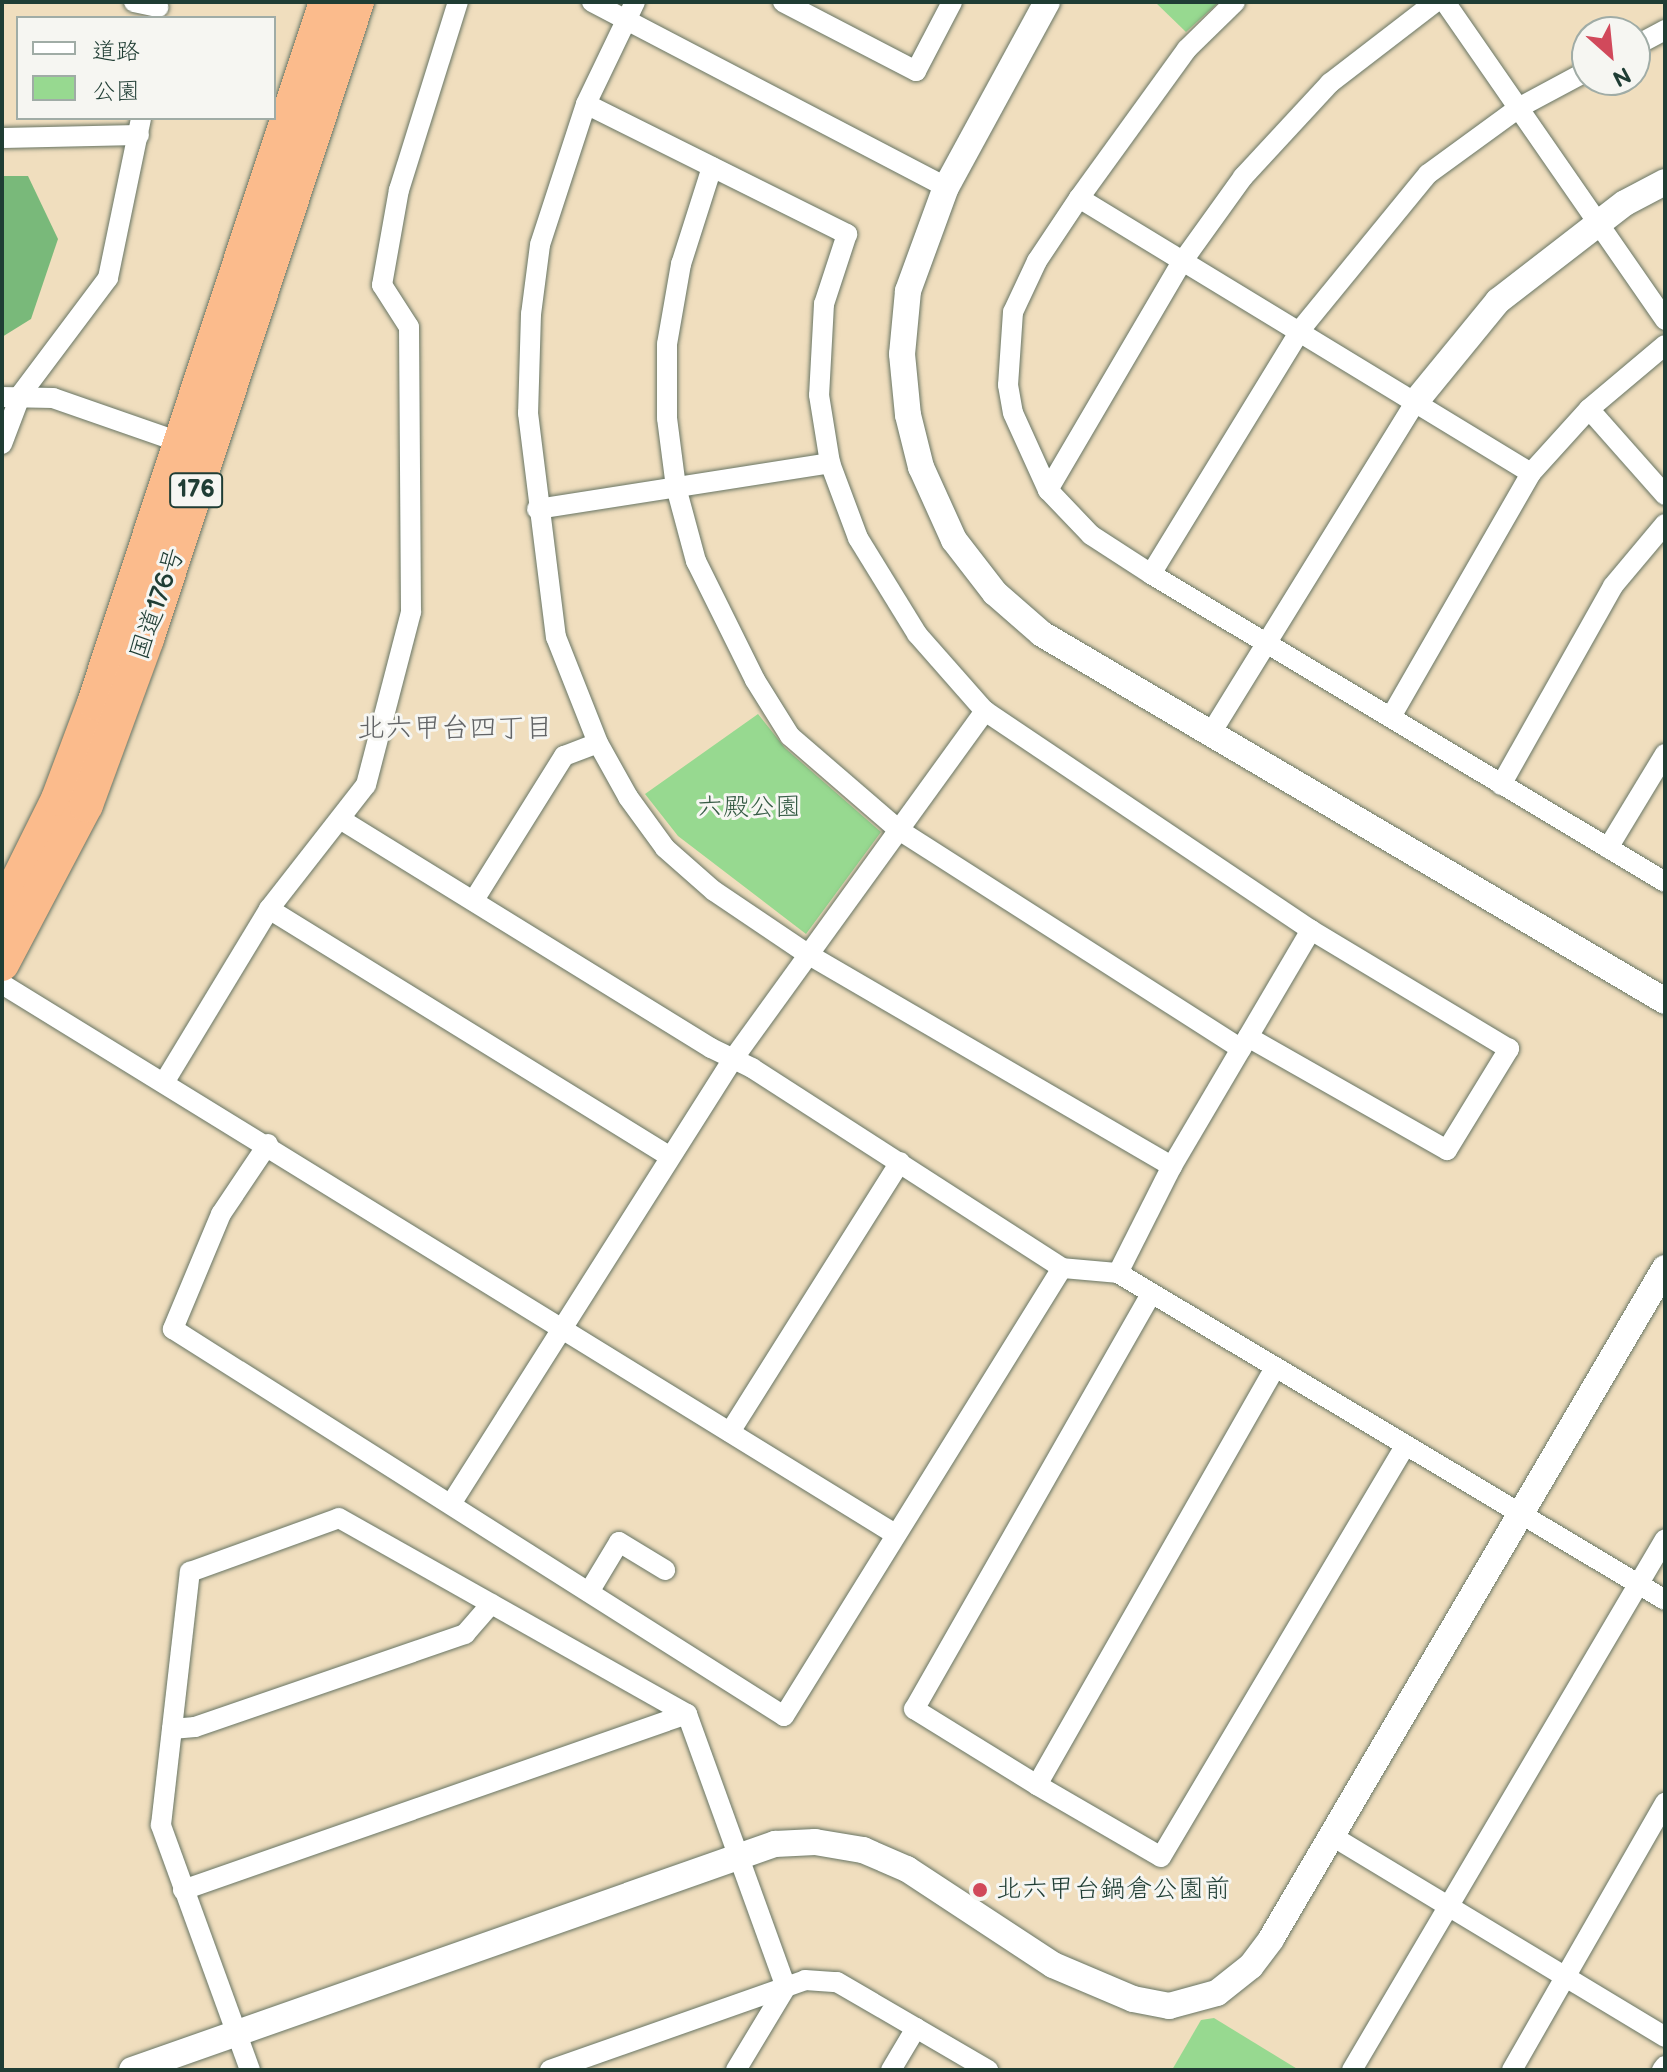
<!DOCTYPE html>
<meta charset="utf-8">
<style>
body{margin:0}
#map{position:relative;width:1667px;height:2072px;overflow:hidden;background:#f0debe;font-family:"Balsamiq Sans","Klee One",sans-serif}
div>[style]{position:absolute}
.green>*{inset:0;background:#97d990}
.forest>*{inset:0;background:#79b97a}
.roads{filter:drop-shadow(0 0 2px #687564) drop-shadow(0 0 2px #687564)}
.minor>*{height:20px;margin:-10px;padding:0 10px;transform-origin:10px;border-radius:10px;background:#fff}
.tertiary>*{height:26px;margin:-13px;padding:0 13px;transform-origin:13px;border-radius:13px;background:#fff}
.trunk>*{height:34px;margin:-17px;padding:0 17px;transform-origin:17px;border-radius:17px;background:#fbbb8c}
.dots>*{width:22px;height:22px;translate:-50% -50%;box-sizing:border-box;border:4px solid #f6f6f2;border-radius:50%}
span{translate:-50% -50%;white-space:nowrap;text-align:center;line-height:1.15;-webkit-text-stroke:6px #f6f6f2;paint-order:stroke}
.shield-label span{padding:2px 6px;background:#f6f6f2;border:2px solid;border-radius:6px;-webkit-text-stroke-width:0}
.shield-label{font-size:24px;color:#1f3d34;font-weight:700}
.street-label{font-size:26px;color:#1f3d34}
.park-label{font-size:26px;color:#375c46}
.poi-label{font-size:26px;color:#1f3d34}
.left{translate:0 -50%;text-align:left}
.neighbourhood-label{font-size:28px;color:#626466}
.frame{position:absolute;inset:0;border:4px solid #1f3d34;pointer-events:none}
.legend{position:absolute;left:16px;top:16px;width:260px;height:104px;box-sizing:border-box;background:#f6f6f2;border:2px solid #a0aca6;margin:0;padding:10px 14px;list-style:none;font-size:24px;color:#1f3d34}
.legend li{display:flex;align-items:center;gap:16px;height:40px}
.legend b{width:40px;border:2px solid #a0aca6}
.north{position:absolute;left:1571px;top:16px;width:80px;height:80px;box-sizing:border-box;background:#f6f6f2;border:2px solid #a0aca6;border-radius:50%;rotate:153deg;font-size:22px;font-weight:700;line-height:32px;text-align:center;color:#1f3d34}
.north::after{content:'';display:block;margin:auto;width:28px;height:36px;background:#d1495b;clip-path:polygon(50% 0,100% 100%,50% 72%,0 100%)}
</style>
<div id="map">
<div class="green">
<div style="clip-path:polygon(1155px 2px,1219px 2px,1186px 32px)"></div>
<div style="clip-path:polygon(758px 714px,785px 748px,881px 832px,806px 934px,678px 836px,645px 794px)"></div>
<div style="clip-path:polygon(1214px 2018px,1299px 2070px,1172px 2070px,1201px 2020px)"></div>
</div>
<div class="forest">
<div style="clip-path:polygon(2px 176px,28px 176px,58px 239px,31px 319px,2px 337px)"></div>
</div>
<div class="roads">
<div class="minor">
<div style="left:134px;top:2px;width:25px;rotate:12deg"></div>
<div style="left:592px;top:2px;width:399px;rotate:27.6deg"></div>
<div style="left:635px;top:2px;width:113px;rotate:115.7deg"></div>
<div style="left:586px;top:104px;width:148px;rotate:108.1deg"></div>
<div style="left:540px;top:245px;width:70px;rotate:97.4deg"></div>
<div style="left:531px;top:314px;width:99px;rotate:91.7deg"></div>
<div style="left:528px;top:413px;width:226px;rotate:82.9deg"></div>
<div style="left:556px;top:637px;width:114px;rotate:68.4deg"></div>
<div style="left:598px;top:743px;width:62px;rotate:60.9deg"></div>
<div style="left:628px;top:797px;width:63px;rotate:54deg"></div>
<div style="left:665px;top:848px;width:65px;rotate:41.3deg"></div>
<div style="left:714px;top:891px;width:115px;rotate:34deg"></div>
<div style="left:809px;top:955px;width:420px;rotate:30.2deg"></div>
<div style="left:783px;top:2px;width:150px;rotate:27.4deg"></div>
<div style="left:916px;top:71px;width:78px;rotate:-62.4deg"></div>
<div style="left:1235px;top:2px;width:67px;rotate:135.6deg"></div>
<div style="left:1187px;top:49px;width:184px;rotate:125.9deg"></div>
<div style="left:1079px;top:198px;width:76px;rotate:123.7deg"></div>
<div style="left:1037px;top:261px;width:56px;rotate:115.2deg"></div>
<div style="left:1013px;top:312px;width:73px;rotate:93.9deg"></div>
<div style="left:1008px;top:385px;width:28px;rotate:80deg"></div>
<div style="left:1013px;top:413px;width:85px;rotate:65.6deg"></div>
<div style="left:1048px;top:490px;width:62px;rotate:46.3deg"></div>
<div style="left:1091px;top:535px;width:72px;rotate:33deg"></div>
<div style="left:1151px;top:574px;width:599px;rotate:30.93deg"></div>
<div style="left:1445px;top:2px;width:387px;rotate:55.3deg"></div>
<div style="left:1635px;top:46px;width:34px;rotate:-28deg"></div>
<div style="left:586px;top:104px;width:292px;rotate:26.5deg"></div>
<div style="left:847px;top:234px;width:74px;rotate:108.2deg"></div>
<div style="left:824px;top:304px;width:91px;rotate:93.1deg"></div>
<div style="left:819px;top:395px;width:69px;rotate:80.8deg"></div>
<div style="left:830px;top:463px;width:80px;rotate:69.5deg"></div>
<div style="left:858px;top:538px;width:113px;rotate:58.4deg"></div>
<div style="left:917px;top:634px;width:103px;rotate:48.6deg"></div>
<div style="left:985px;top:711px;width:393px;rotate:33.9deg"></div>
<div style="left:1311px;top:930px;width:274px;rotate:120.5deg"></div>
<div style="left:1172px;top:1166px;width:120px;rotate:116.8deg"></div>
<div style="left:2px;top:138px;width:137px;rotate:-1.3deg"></div>
<div style="left:712px;top:167px;width:102px;rotate:107.7deg"></div>
<div style="left:681px;top:264px;width:81px;rotate:99.9deg"></div>
<div style="left:667px;top:344px;width:74px;rotate:90deg"></div>
<div style="left:667px;top:418px;width:70px;rotate:82.6deg"></div>
<div style="left:676px;top:487px;width:77px;rotate:74.9deg"></div>
<div style="left:696px;top:561px;width:133px;rotate:63.6deg"></div>
<div style="left:755px;top:680px;width:66px;rotate:58deg"></div>
<div style="left:790px;top:736px;width:144px;rotate:40.8deg"></div>
<div style="left:899px;top:830px;width:406px;rotate:32.6deg"></div>
<div style="left:1079px;top:198px;width:529px;rotate:31.32deg"></div>
<div style="left:2px;top:397px;width:51px;rotate:1.1deg"></div>
<div style="left:53px;top:398px;width:133px;rotate:19.2deg"></div>
<div style="left:1589px;top:409px;width:115px;rotate:48.5deg"></div>
<div style="left:2px;top:444px;width:53px;rotate:-69.2deg"></div>
<div style="left:21px;top:394px;width:145px;rotate:-53.1deg"></div>
<div style="left:108px;top:278px;width:163px;rotate:-78.3deg"></div>
<div style="left:1048px;top:490px;width:264px;rotate:-59.6deg"></div>
<div style="left:1182px;top:262px;width:105px;rotate:-54.3deg"></div>
<div style="left:1243px;top:177px;width:128px;rotate:-47.2deg"></div>
<div style="left:1330px;top:83px;width:133px;rotate:-37.6deg"></div>
<div style="left:537px;top:509px;width:297px;rotate:-8.9deg"></div>
<div style="left:1151px;top:574px;width:287px;rotate:-58.5deg"></div>
<div style="left:1301px;top:329px;width:200px;rotate:-50.7deg"></div>
<div style="left:1428px;top:174px;width:114px;rotate:-36.1deg"></div>
<div style="left:1520px;top:107px;width:76px;rotate:-28.2deg"></div>
<div style="left:1392px;top:715px;width:279px;rotate:-60.1deg"></div>
<div style="left:1531px;top:473px;width:86px;rotate:-47.8deg"></div>
<div style="left:1589px;top:409px;width:99px;rotate:-40.1deg"></div>
<div style="left:1211px;top:733px;width:392px;rotate:-58.3deg"></div>
<div style="left:1501px;top:785px;width:228px;rotate:-60.6deg"></div>
<div style="left:1613px;top:586px;width:81px;rotate:-50deg"></div>
<div style="left:340px;top:819px;width:436px;rotate:31.7deg"></div>
<div style="left:711px;top:1048px;width:46px;rotate:26deg"></div>
<div style="left:752px;top:1068px;width:369px;rotate:32.8deg"></div>
<div style="left:1062px;top:1268px;width:56px;rotate:5.1deg"></div>
<div style="left:1118px;top:1273px;width:637px;rotate:30.87deg"></div>
<div style="left:1608px;top:848px;width:110px;rotate:-58.8deg"></div>
<div style="left:474px;top:900px;width:170px;rotate:-58deg"></div>
<div style="left:564px;top:756px;width:36px;rotate:-21deg"></div>
<div style="left:269px;top:909px;width:469px;rotate:31.7deg"></div>
<div style="left:2px;top:984px;width:1049px;rotate:31.63deg"></div>
<div style="left:1248px;top:1037px;width:229px;rotate:29.6deg"></div>
<div style="left:1447px;top:1150px;width:119px;rotate:-58.5deg"></div>
<div style="left:1509px;top:1049px;width:231px;rotate:-149deg"></div>
<div style="left:165px;top:1081px;width:201px;rotate:-58.8deg"></div>
<div style="left:269px;top:909px;width:157px;rotate:-52deg"></div>
<div style="left:366px;top:785px;width:179px;rotate:-75.4deg"></div>
<div style="left:411px;top:612px;width:285px;rotate:-90.4deg"></div>
<div style="left:409px;top:327px;width:50px;rotate:-122.7deg"></div>
<div style="left:382px;top:285px;width:97px;rotate:-79.9deg"></div>
<div style="left:399px;top:190px;width:197px;rotate:-72.6deg"></div>
<div style="left:268px;top:1144px;width:84px;rotate:123.9deg"></div>
<div style="left:221px;top:1214px;width:125px;rotate:112.7deg"></div>
<div style="left:173px;top:1329px;width:723px;rotate:32.35deg"></div>
<div style="left:784px;top:1716px;width:527px;rotate:-58.18deg"></div>
<div style="left:1151px;top:1294px;width:478px;rotate:119.7deg"></div>
<div style="left:914px;top:1709px;width:145px;rotate:31.7deg"></div>
<div style="left:1037px;top:1785px;width:143px;rotate:30.1deg"></div>
<div style="left:1161px;top:1857px;width:478px;rotate:-59.3deg"></div>
<div style="left:730px;top:1432px;width:319px;rotate:-57.8deg"></div>
<div style="left:451px;top:1504px;width:527px;rotate:-57.64deg"></div>
<div style="left:733px;top:1059px;width:430px;rotate:-54.1deg"></div>
<div style="left:589px;top:1592px;width:58px;rotate:-59deg"></div>
<div style="left:619px;top:1542px;width:54px;rotate:31.3deg"></div>
<div style="left:172px;top:1729px;width:23px;rotate:-5deg"></div>
<div style="left:195px;top:1727px;width:286px;rotate:-19deg"></div>
<div style="left:465px;top:1634px;width:40px;rotate:-49deg"></div>
<div style="left:1037px;top:1785px;width:480px;rotate:-60.3deg"></div>
<div style="left:1332px;top:1836px;width:389px;rotate:31.1deg"></div>
<div style="left:183px;top:1890px;width:534px;rotate:-19.25deg"></div>
<div style="left:250px;top:2070px;width:261px;rotate:-110deg"></div>
<div style="left:161px;top:1825px;width:255px;rotate:-83.5deg"></div>
<div style="left:190px;top:1572px;width:158px;rotate:-19.9deg"></div>
<div style="left:339px;top:1518px;width:399px;rotate:29.4deg"></div>
<div style="left:687px;top:1714px;width:290px;rotate:70.1deg"></div>
<div style="left:550px;top:2070px;width:270px;rotate:-19.4deg"></div>
<div style="left:805px;top:1980px;width:32px;rotate:4deg"></div>
<div style="left:837px;top:1982px;width:175px;rotate:30.2deg"></div>
<div style="left:736px;top:2070px;width:97px;rotate:-58.9deg"></div>
<div style="left:891px;top:2070px;width:49px;rotate:-59.2deg"></div>
<div style="left:1352px;top:2070px;width:616px;rotate:-59.48deg"></div>
<div style="left:1512px;top:2070px;width:308px;rotate:-60.2deg"></div>
<div style="left:1662px;top:2070px;width:5px;rotate:-53deg"></div>
</div>
<div class="tertiary">
<div style="left:1047px;top:2px;width:211px;rotate:118.6deg"></div>
<div style="left:946px;top:187px;width:111px;rotate:110.1deg"></div>
<div style="left:908px;top:291px;width:63px;rotate:95.4deg"></div>
<div style="left:902px;top:354px;width:61px;rotate:84.4deg"></div>
<div style="left:908px;top:415px;width:54px;rotate:76deg"></div>
<div style="left:921px;top:467px;width:80px;rotate:65.7deg"></div>
<div style="left:954px;top:540px;width:67px;rotate:52.3deg"></div>
<div style="left:995px;top:593px;width:62px;rotate:41.1deg"></div>
<div style="left:1042px;top:634px;width:723px;rotate:30.5deg"></div>
<div style="left:1417px;top:400px;width:128px;rotate:-50.7deg"></div>
<div style="left:1498px;top:301px;width:160px;rotate:-37.7deg"></div>
<div style="left:1625px;top:203px;width:45px;rotate:-27.7deg"></div>
<div style="left:132px;top:2070px;width:682px;rotate:-19.37deg"></div>
<div style="left:775px;top:1844px;width:40px;rotate:-2.9deg"></div>
<div style="left:815px;top:1842px;width:49px;rotate:9.5deg"></div>
<div style="left:863px;top:1850px;width:48px;rotate:23.4deg"></div>
<div style="left:907px;top:1869px;width:175px;rotate:33.3deg"></div>
<div style="left:1053px;top:1965px;width:87px;rotate:23deg"></div>
<div style="left:1133px;top:1999px;width:37px;rotate:11deg"></div>
<div style="left:1169px;top:2006px;width:50px;rotate:-15.2deg"></div>
<div style="left:1217px;top:1993px;width:43px;rotate:-38.5deg"></div>
<div style="left:1251px;top:1966px;width:34px;rotate:-53deg"></div>
<div style="left:1271px;top:1939px;width:778px;rotate:-59.58deg"></div>
</div>
<div class="trunk">
<div style="left:2px;top:912px;width:126px;rotate:-63.6deg"></div>
<div style="left:58px;top:799px;width:103px;rotate:-69.4deg"></div>
<div style="left:94px;top:703px;width:738px;rotate:-71.69deg"></div>
<div style="left:2px;top:964px;width:180px;rotate:-62.2deg"></div>
<div style="left:86px;top:805px;width:177px;rotate:-69.8deg"></div>
<div style="left:147px;top:639px;width:671px;rotate:-71.75deg"></div>
</div>
</div>
<div class="dots">
<div style="left:980px;top:1890px;background:#d1495b"></div>
</div>
<div class="shield-label">
<span style="left:196px;top:490px">176</span>
</div>
<div class="street-label">
<span style="left:158px;top:604px;rotate:-71deg">国道176号</span>
</div>
<div class="park-label">
<span style="left:749px;top:808px">六殿公園</span>
</div>
<div class="poi-label">
<span class="left" style="left:996px;top:1890px">北六甲台鍋倉公園前</span>
</div>
<div class="neighbourhood-label">
<span style="left:455px;top:729px">北六甲台四丁目</span>
</div>
<div class="frame"></div>
<ul class="legend">
<li><b style="height:10px;background:#fff"></b>道路</li>
<li><b style="height:22px;background:#97d990"></b>公園</li>
</ul>
<div class="north">N</div>
</div>
